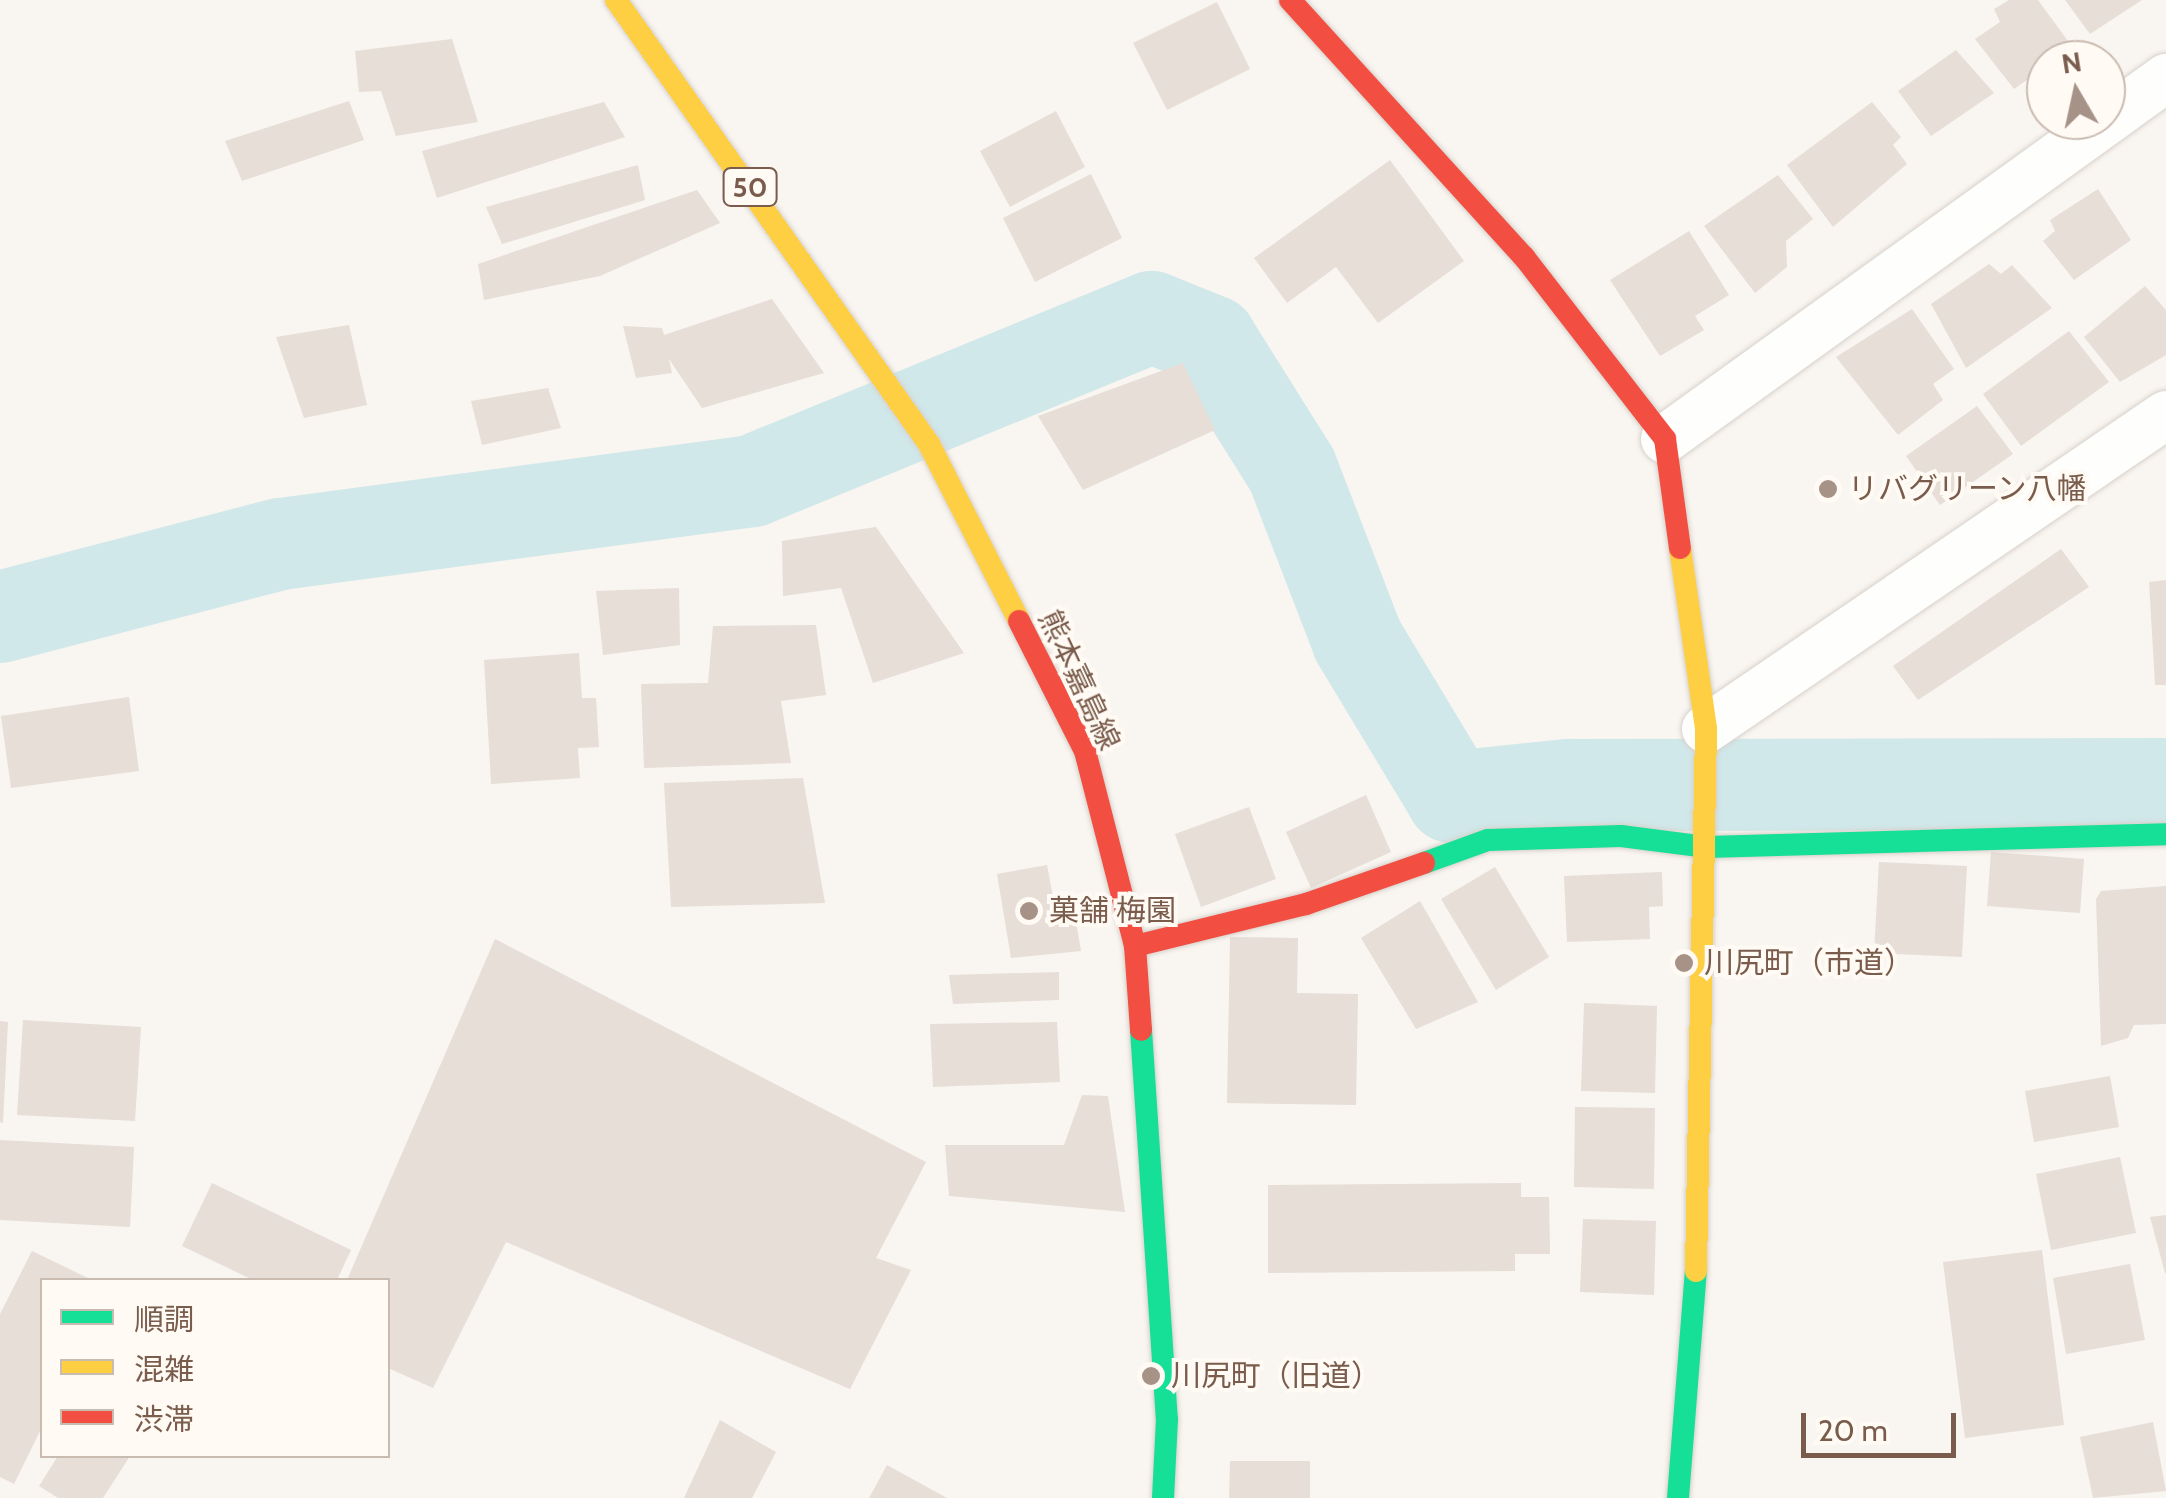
<!DOCTYPE html>
<meta charset="utf-8">
<style>
body{margin:0}
#map{position:relative;width:2166px;height:1498px;overflow:hidden;background:#f9f5f0;font-family:Cabin,"Noto Sans JP",sans-serif}
div>[style]{position:absolute}
.river>*{height:92px;margin:-46px;padding:0 46px;transform-origin:46px;border-radius:46px;background:#d0e8ea}
.building>*{inset:0;background:#e6ded7}
.roads{filter:drop-shadow(0 0 2px #d7d1cb) drop-shadow(0 0 2px #d7d1cb)}
.street>*{height:48px;margin:-24px;padding:0 24px;transform-origin:24px;border-radius:24px;background:#fefefd}
.fast>*{height:22px;margin:-11px;padding:0 11px;transform-origin:11px;border-radius:11px;background:#16e098}
.slow>*{height:22px;margin:-11px;padding:0 11px;transform-origin:11px;border-radius:11px;background:#ffcf43}
.jam>*{height:22px;margin:-11px;padding:0 11px;transform-origin:11px;border-radius:11px;background:#f24e42}
.dots>*{width:28px;height:28px;translate:-50% -50%;box-sizing:border-box;border:5px solid #fffaf3;border-radius:50%}
span{translate:-50% -50%;white-space:nowrap;text-align:center;line-height:1.15;-webkit-text-stroke:8px #fffaf3;paint-order:stroke}
.shield-label span{padding:2px 8px;background:#fffaf3;border:2px solid;border-radius:8px;-webkit-text-stroke-width:0}
.shield-label{font-size:28px;color:#7a5c4d;font-weight:700}
.poi-label{font-size:30px;color:#7a5c4d}
.left{translate:0 -50%;text-align:left}
.street-label{font-size:30px;color:#7a5c4d}
.legend{position:absolute;left:40px;top:1278px;width:350px;height:180px;box-sizing:border-box;background:#fffaf3;border:2px solid #cabbb1;margin:0;padding:12px 18px;list-style:none;font-size:30px;color:#7a5c4d}
.legend li{display:flex;align-items:center;gap:20px;height:50px}
.legend b{width:50px;border:2px solid #cabbb1}
.north{position:absolute;left:2026px;top:40px;width:100px;height:100px;box-sizing:border-box;background:#fffaf3;border:2px solid #cabbb1;border-radius:50%;rotate:351deg;font-size:28px;font-weight:700;line-height:40px;text-align:center;color:#7a5c4d}
.north::after{content:'';display:block;margin:auto;width:35px;height:45px;background:#a69286;clip-path:polygon(50% 0,100% 100%,50% 72%,0 100%)}
.scale{position:absolute;left:1801px;top:1413px;width:155px;height:45px;box-sizing:border-box;border:5px solid #7a5c4d;border-top:0;padding-left:12px;font-size:30px;line-height:35px;white-space:nowrap;color:#7a5c4d;-webkit-text-stroke:8px #fffaf3;paint-order:stroke}
</style>
<div id="map">
<div class="river">
<div style="left:0;top:617px;width:290px;rotate:-14.6deg"></div>
<div style="left:281px;top:544px;width:475px;rotate:-7.6deg"></div>
<div style="left:752px;top:481px;width:432px;rotate:-22.3deg"></div>
<div style="left:1152px;top:317px;width:64px;rotate:22.1deg"></div>
<div style="left:1211px;top:341px;width:152px;rotate:57.9deg"></div>
<div style="left:1292px;top:470px;width:183px;rotate:68.9deg"></div>
<div style="left:1358px;top:641px;width:182px;rotate:58.9deg"></div>
<div style="left:1452px;top:797px;width:118px;rotate:-5.9deg"></div>
<div style="left:1569px;top:785px;width:597px;rotate:-0.1deg"></div>
</div>
<div class="building">
<div style="clip-path:polygon(2009px 0,2038px 0,2073px 48px,2014px 89px,1975px 39px,2000px 22px,1994px 9px)"></div>
<div style="clip-path:polygon(2065px 0,2142px 0,2090px 34px)"></div>
<div style="clip-path:polygon(1217px 2px,1250px 69px,1167px 110px,1133px 43px)"></div>
<div style="clip-path:polygon(452px 39px,478px 122px,396px 136px,381px 91px,359px 92px,355px 51px)"></div>
<div style="clip-path:polygon(1956px 50px,1994px 93px,1931px 136px,1898px 91px)"></div>
<div style="clip-path:polygon(349px 101px,364px 140px,242px 181px,225px 141px)"></div>
<div style="clip-path:polygon(604px 102px,625px 137px,437px 198px,422px 151px)"></div>
<div style="clip-path:polygon(1872px 102px,1901px 137px,1893px 145px,1907px 164px,1833px 227px,1787px 165px)"></div>
<div style="clip-path:polygon(1056px 111px,1085px 167px,1010px 207px,980px 151px)"></div>
<div style="clip-path:polygon(1390px 160px,1464px 261px,1378px 323px,1336px 267px,1287px 303px,1254px 258px)"></div>
<div style="clip-path:polygon(638px 165px,645px 200px,502px 244px,486px 207px)"></div>
<div style="clip-path:polygon(1091px 174px,1122px 238px,1035px 282px,1003px 218px)"></div>
<div style="clip-path:polygon(1778px 175px,1813px 219px,1786px 241px,1787px 267px,1755px 293px,1704px 226px)"></div>
<div style="clip-path:polygon(2098px 189px,2131px 240px,2074px 280px,2043px 241px,2055px 231px,2050px 220px)"></div>
<div style="clip-path:polygon(697px 190px,720px 223px,600px 276px,484px 300px,478px 264px)"></div>
<div style="clip-path:polygon(1689px 231px,1729px 295px,1695px 316px,1704px 330px,1660px 356px,1610px 280px)"></div>
<div style="clip-path:polygon(1989px 264px,2001px 274px,2012px 265px,2052px 308px,1966px 368px,1931px 304px)"></div>
<div style="clip-path:polygon(2145px 286px,2166px 310px,2166px 355px,2120px 382px,2084px 337px)"></div>
<div style="clip-path:polygon(772px 299px,824px 373px,702px 408px,669px 359px,672px 373px,636px 378px,623px 326px,662px 328px,664px 335px)"></div>
<div style="clip-path:polygon(1912px 309px,1954px 369px,1933px 384px,1943px 400px,1898px 435px,1836px 357px)"></div>
<div style="clip-path:polygon(349px 325px,367px 405px,304px 418px,276px 337px)"></div>
<div style="clip-path:polygon(2069px 331px,2109px 382px,2021px 446px,1983px 394px)"></div>
<div style="clip-path:polygon(1183px 363px,1215px 430px,1083px 490px,1038px 416px)"></div>
<div style="clip-path:polygon(548px 388px,561px 428px,482px 445px,471px 401px)"></div>
<div style="clip-path:polygon(1977px 406px,2013px 454px,1940px 505px,1906px 456px)"></div>
<div style="clip-path:polygon(876px 527px,964px 653px,873px 683px,841px 588px,783px 596px,782px 541px)"></div>
<div style="clip-path:polygon(2061px 549px,2089px 587px,1918px 700px,1893px 666px)"></div>
<div style="clip-path:polygon(2166px 580px,2166px 685px,2155px 685px,2149px 582px)"></div>
<div style="clip-path:polygon(679px 588px,680px 645px,603px 655px,596px 591px)"></div>
<div style="clip-path:polygon(816px 625px,826px 695px,781px 701px,791px 763px,644px 768px,641px 684px,708px 683px,713px 626px)"></div>
<div style="clip-path:polygon(579px 653px,582px 698px,596px 698px,599px 747px,578px 748px,580px 778px,491px 784px,484px 660px)"></div>
<div style="clip-path:polygon(129px 697px,139px 771px,11px 788px,1px 716px)"></div>
<div style="clip-path:polygon(803px 778px,825px 903px,671px 907px,664px 783px)"></div>
<div style="clip-path:polygon(1366px 795px,1391px 852px,1311px 888px,1286px 832px)"></div>
<div style="clip-path:polygon(1249px 807px,1276px 879px,1201px 907px,1175px 834px)"></div>
<div style="clip-path:polygon(1991px 852px,2084px 859px,2080px 913px,1987px 906px)"></div>
<div style="clip-path:polygon(1879px 862px,1967px 866px,1962px 957px,1874px 953px)"></div>
<div style="clip-path:polygon(1047px 865px,1056px 913px,1074px 909px,1081px 951px,1011px 958px,997px 874px)"></div>
<div style="clip-path:polygon(1495px 867px,1549px 957px,1496px 990px,1441px 899px)"></div>
<div style="clip-path:polygon(1662px 872px,1663px 906px,1649px 907px,1650px 939px,1567px 942px,1564px 876px)"></div>
<div style="clip-path:polygon(2166px 886px,2166px 1024px,2134px 1025px,2128px 1038px,2101px 1046px,2096px 899px,2101px 891px)"></div>
<div style="clip-path:polygon(1420px 901px,1478px 1002px,1416px 1029px,1361px 938px)"></div>
<div style="clip-path:polygon(1230px 937px,1298px 938px,1297px 993px,1358px 994px,1356px 1105px,1227px 1103px)"></div>
<div style="clip-path:polygon(495px 939px,926px 1162px,876px 1258px,911px 1270px,850px 1389px,506px 1242px,433px 1388px,388px 1368px,388px 1280px,347px 1280px)"></div>
<div style="clip-path:polygon(1059px 972px,1059px 1000px,953px 1004px,949px 975px)"></div>
<div style="clip-path:polygon(1584px 1003px,1657px 1006px,1655px 1093px,1581px 1091px)"></div>
<div style="clip-path:polygon(23px 1020px,141px 1027px,135px 1121px,17px 1115px)"></div>
<div style="clip-path:polygon(0 1021px,8px 1022px,3px 1123px,0 1122px)"></div>
<div style="clip-path:polygon(1057px 1022px,1060px 1082px,933px 1087px,930px 1024px)"></div>
<div style="clip-path:polygon(2110px 1076px,2119px 1127px,2034px 1142px,2025px 1091px)"></div>
<div style="clip-path:polygon(1082px 1095px,1108px 1096px,1125px 1212px,949px 1196px,945px 1145px,1064px 1145px)"></div>
<div style="clip-path:polygon(1575px 1107px,1655px 1108px,1654px 1189px,1574px 1187px)"></div>
<div style="clip-path:polygon(0 1140px,134px 1147px,130px 1227px,0 1220px)"></div>
<div style="clip-path:polygon(2120px 1157px,2136px 1233px,2051px 1250px,2036px 1174px)"></div>
<div style="clip-path:polygon(212px 1183px,351px 1250px,337px 1280px,253px 1280px,182px 1246px)"></div>
<div style="clip-path:polygon(1521px 1183px,1521px 1197px,1549px 1197px,1550px 1254px,1515px 1254px,1515px 1271px,1268px 1273px,1268px 1185px)"></div>
<div style="clip-path:polygon(2166px 1215px,2166px 1273px,2165px 1273px,2150px 1217px)"></div>
<div style="clip-path:polygon(1583px 1219px,1656px 1221px,1654px 1295px,1580px 1292px)"></div>
<div style="clip-path:polygon(2042px 1250px,2064px 1425px,1965px 1438px,1943px 1262px)"></div>
<div style="clip-path:polygon(32px 1251px,92px 1280px,42px 1280px,42px 1427px,14px 1484px,0 1477px,0 1314px)"></div>
<div style="clip-path:polygon(2130px 1264px,2145px 1340px,2066px 1354px,2053px 1278px)"></div>
<div style="clip-path:polygon(720px 1420px,776px 1452px,752px 1498px,684px 1498px)"></div>
<div style="clip-path:polygon(2153px 1422px,2166px 1491px,2093px 1498px,2080px 1437px)"></div>
<div style="clip-path:polygon(58px 1456px,130px 1456px,103px 1498px,58px 1498px,39px 1486px)"></div>
<div style="clip-path:polygon(1230px 1461px,1310px 1461px,1310px 1498px,1229px 1498px)"></div>
<div style="clip-path:polygon(887px 1465px,947px 1498px,869px 1498px)"></div>
</div>
<div class="roads">
<div class="street">
<div style="left:1665px;top:439px;width:618px;rotate:-35.77deg"></div>
<div style="left:1706px;top:729px;width:557px;rotate:-34.32deg"></div>
</div>
<div class="fast">
<div style="left:1424px;top:863px;width:68px;rotate:-19.8deg"></div>
<div style="left:1488px;top:840px;width:133px;rotate:-1.7deg"></div>
<div style="left:1621px;top:836px;width:87px;rotate:7.3deg"></div>
<div style="left:1707px;top:847px;width:459px;rotate:-1.6deg"></div>
<div style="left:1141px;top:1030px;width:390px;rotate:86.2deg"></div>
<div style="left:1167px;top:1419px;width:79px;rotate:92.9deg"></div>
<div style="left:1678px;top:1498px;width:228px;rotate:-85.5deg"></div>
</div>
<div class="slow">
<div style="left:616px;top:0;width:543px;rotate:54.82deg"></div>
<div style="left:929px;top:444px;width:199px;rotate:63deg"></div>
<div style="left:1680px;top:548px;width:183px;rotate:81.8deg"></div>
<div style="left:1706px;top:729px;width:542px;rotate:91.06deg"></div>
</div>
<div class="jam">
<div style="left:1290px;top:0;width:348px;rotate:47.7deg"></div>
<div style="left:1524px;top:257px;width:230px;rotate:52.2deg"></div>
<div style="left:1665px;top:439px;width:110px;rotate:82.2deg"></div>
<div style="left:1019px;top:621px;width:146px;rotate:63.1deg"></div>
<div style="left:1085px;top:751px;width:201px;rotate:75.6deg"></div>
<div style="left:1135px;top:946px;width:84px;rotate:85.9deg"></div>
<div style="left:1135px;top:946px;width:176px;rotate:-13.8deg"></div>
<div style="left:1306px;top:904px;width:125px;rotate:-19.2deg"></div>
</div>
</div>
<div class="dots">
<div style="left:1828px;top:489px;background:#a69286"></div>
<div style="left:1029px;top:911px;background:#a69286"></div>
<div style="left:1684px;top:963px;background:#a69286"></div>
<div style="left:1151px;top:1376px;background:#a69286"></div>
</div>
<div class="shield-label">
<span style="left:750px;top:187px">50</span>
</div>
<div class="poi-label">
<span class="left" style="left:1848px;top:489px">リバグリーン八幡</span>
<span class="left" style="left:1049px;top:911px">菓舗 梅園</span>
<span class="left" style="left:1704px;top:963px">川尻町（市道）</span>
<span class="left" style="left:1171px;top:1376px">川尻町（旧道）</span>
</div>
<div class="street-label">
<span style="left:1079px;top:680px;rotate:65deg">熊本嘉島線</span>
</div>
<ul class="legend">
<li><b style="height:12px;background:#16e098"></b>順調</li>
<li><b style="height:12px;background:#ffcf43"></b>混雑</li>
<li><b style="height:12px;background:#f24e42"></b>渋滞</li>
</ul>
<div class="north">N</div>
<div class="scale">20 m</div>
</div>
